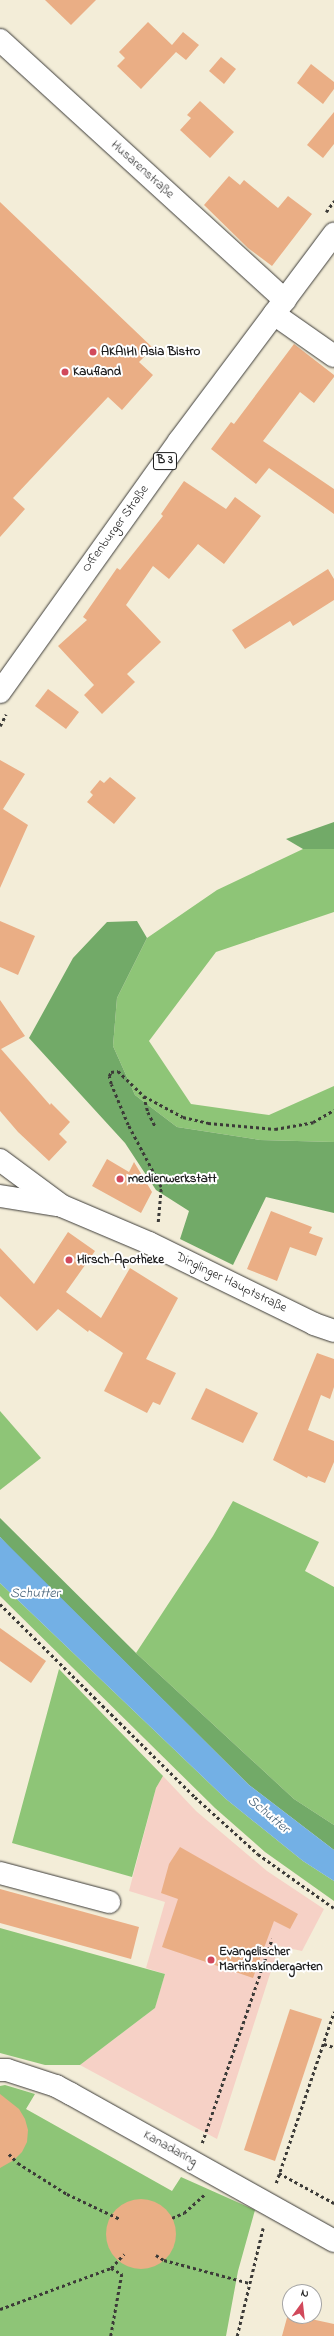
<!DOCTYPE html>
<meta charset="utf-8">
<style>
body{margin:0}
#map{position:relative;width:334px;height:2336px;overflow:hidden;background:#f3edd8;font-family:"Indie Flower",sans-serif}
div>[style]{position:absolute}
.built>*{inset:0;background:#f6d1c6}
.green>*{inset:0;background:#8ec577}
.forest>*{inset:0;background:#72aa68}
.water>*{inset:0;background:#73b0e5}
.building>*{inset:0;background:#eaae85}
.round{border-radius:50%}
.path>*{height:2.5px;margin-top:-1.25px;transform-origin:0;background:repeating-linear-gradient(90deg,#3c3b38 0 3px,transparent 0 6px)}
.roads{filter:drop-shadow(0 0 1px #3c3b38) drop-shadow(0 0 1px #3c3b38)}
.minor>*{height:22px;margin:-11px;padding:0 11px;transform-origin:11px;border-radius:11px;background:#fff}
.major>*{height:22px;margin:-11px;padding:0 11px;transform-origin:11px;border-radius:11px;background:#fff}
.dots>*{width:11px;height:11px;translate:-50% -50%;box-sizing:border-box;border:2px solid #fff;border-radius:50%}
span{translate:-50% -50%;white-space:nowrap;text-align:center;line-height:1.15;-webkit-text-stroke:4px #fff;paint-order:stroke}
.shield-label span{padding:1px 3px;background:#fff;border:1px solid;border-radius:3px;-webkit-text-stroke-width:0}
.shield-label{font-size:12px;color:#1c1c1c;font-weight:700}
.street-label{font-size:13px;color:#1c1c1c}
.poi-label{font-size:13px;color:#1c1c1c;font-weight:700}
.left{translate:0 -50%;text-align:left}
.water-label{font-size:14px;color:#435f76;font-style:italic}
.north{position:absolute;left:282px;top:2284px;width:40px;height:40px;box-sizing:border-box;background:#fff;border:1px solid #a4a4a4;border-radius:50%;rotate:15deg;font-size:11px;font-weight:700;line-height:16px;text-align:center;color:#1c1c1c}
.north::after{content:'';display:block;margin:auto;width:14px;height:18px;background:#d1495b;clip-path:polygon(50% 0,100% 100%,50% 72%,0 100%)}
</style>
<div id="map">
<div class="built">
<div style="clip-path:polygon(163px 1776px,196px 1811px,267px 1871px,324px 1909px,302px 1951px,279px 1946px,217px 2139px,80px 2065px,155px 2008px,165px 1974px,146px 1968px,165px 1902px,129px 1891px,156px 1788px)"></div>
</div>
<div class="green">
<div style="clip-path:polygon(303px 849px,334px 849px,334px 912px,216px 952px,149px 1041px,191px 1104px,269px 1115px,334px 1086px,334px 1142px,260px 1140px,177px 1127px,135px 1095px,113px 1046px,117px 998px,147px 938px,217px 890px)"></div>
<div style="clip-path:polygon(0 1411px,41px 1458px,0 1490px)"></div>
<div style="clip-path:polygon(233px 1501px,319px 1542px,305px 1571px,334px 1587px,334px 1825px,294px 1799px,136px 1653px,213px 1536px)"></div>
<div style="clip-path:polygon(0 1583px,226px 1799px,303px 1861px,334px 1881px,334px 1901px,265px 1852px,215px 1808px,0 1596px)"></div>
<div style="clip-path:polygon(59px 1669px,163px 1776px,156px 1788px,132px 1877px,12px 1843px)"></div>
<div style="clip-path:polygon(0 1928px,165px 1974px,155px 2008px,80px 2065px,45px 2065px,0 2053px)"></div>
<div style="clip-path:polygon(5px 2085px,35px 2094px,26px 2109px,172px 2191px,181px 2177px,255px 2210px,238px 2271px,226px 2336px,0 2336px,0 2086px)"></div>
</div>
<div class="forest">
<div style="clip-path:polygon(334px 822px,334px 849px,303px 849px,286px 839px)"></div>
<div style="clip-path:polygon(137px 921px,147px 938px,117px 998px,113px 1046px,135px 1095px,177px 1127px,260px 1140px,334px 1142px,334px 1213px,266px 1197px,233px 1265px,180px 1239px,189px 1211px,156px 1190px,125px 1143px,29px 1038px,73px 958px,107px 922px)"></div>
<div style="clip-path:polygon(0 1518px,136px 1653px,294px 1799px,334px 1825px,334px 1850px,249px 1785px,12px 1550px,0 1537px)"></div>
</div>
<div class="water">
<div style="clip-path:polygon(0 1537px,249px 1785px,334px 1850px,334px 1881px,303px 1861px,226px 1799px,0 1583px)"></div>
</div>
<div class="building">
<div style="clip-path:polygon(45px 0,96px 0,71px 25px)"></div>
<div style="clip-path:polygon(148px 22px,172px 45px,183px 32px,199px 45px,186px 60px,176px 52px,141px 89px,117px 66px,125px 58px,119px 52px)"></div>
<div style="clip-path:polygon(221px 57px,236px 69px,224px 84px,209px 71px)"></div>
<div style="clip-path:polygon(311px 64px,334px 82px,334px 89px,323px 104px,297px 83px)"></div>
<div style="clip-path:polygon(200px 101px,234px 132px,210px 158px,180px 130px,191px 118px,187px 115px)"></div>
<div style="clip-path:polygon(334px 112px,334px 144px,323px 158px,307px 145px)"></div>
<div style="clip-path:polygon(229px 176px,240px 185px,244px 180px,278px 208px,288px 196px,312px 214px,272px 266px,248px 248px,204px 205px)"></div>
<div style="clip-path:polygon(0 202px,153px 348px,139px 362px,153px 375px,122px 410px,108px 397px,13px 498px,25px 509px,0 537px)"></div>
<div style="clip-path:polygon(294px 344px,334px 375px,334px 377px,314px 403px,300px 392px,263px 441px,334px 489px,334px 514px,269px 468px,256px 484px,211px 449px,231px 422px,234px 424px)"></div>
<div style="clip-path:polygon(184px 481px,226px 509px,235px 497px,261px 516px,224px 564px,198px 544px,169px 579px,153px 566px,126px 605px,161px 642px,127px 674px,135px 682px,102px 714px,84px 695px,94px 685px,58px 646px,87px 620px,83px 617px,117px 568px,120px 570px,163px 516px,161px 514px)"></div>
<div style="clip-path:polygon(328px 569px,334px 579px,334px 600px,293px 626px,290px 621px,245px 649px,232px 630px)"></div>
<div style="clip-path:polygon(48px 689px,79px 712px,66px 729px,35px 706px)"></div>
<div style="clip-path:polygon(0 760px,25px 774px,3px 809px,28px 825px,0 888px)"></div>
<div style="clip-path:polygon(110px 777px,136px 798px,114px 824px,87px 802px,93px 795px,90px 792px,100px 780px,104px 783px)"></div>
<div style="clip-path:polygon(0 921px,35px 936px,18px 975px,0 967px)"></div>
<div style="clip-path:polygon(0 1000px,25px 1036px,1px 1049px,50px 1105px,51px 1103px,70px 1122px,59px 1134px,67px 1142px,49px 1161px,18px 1132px,0 1111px)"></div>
<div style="clip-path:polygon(107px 1159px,129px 1172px,134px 1162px,152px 1192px,141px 1213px,92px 1186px)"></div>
<div style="clip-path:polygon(271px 1211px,312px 1227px,309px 1233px,323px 1238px,316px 1256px,290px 1247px,277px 1281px,247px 1269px)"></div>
<div style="clip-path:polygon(68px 1232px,95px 1251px,66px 1292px,101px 1318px,130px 1268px,178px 1298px,146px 1359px,176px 1373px,160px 1405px,153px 1402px,147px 1413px,104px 1391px,123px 1353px,89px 1330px,88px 1332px,58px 1309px,37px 1331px,0 1296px,0 1248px,34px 1284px)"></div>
<div style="clip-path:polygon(317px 1353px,334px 1359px,334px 1387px,330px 1399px,321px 1395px,308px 1430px,334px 1441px,334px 1462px,325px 1483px,308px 1476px,307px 1478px,273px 1460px)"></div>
<div style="clip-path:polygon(206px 1388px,258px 1413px,243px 1443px,191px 1419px)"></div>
<div style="clip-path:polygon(0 1628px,46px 1661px,31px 1683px,0 1661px)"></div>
<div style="clip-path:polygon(180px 1847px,298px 1914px,290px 1929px,274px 1921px,253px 1978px,162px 1947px,178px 1899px,161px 1893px,169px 1864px)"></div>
<div style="clip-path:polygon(0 1889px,139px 1927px,131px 1959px,0 1923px)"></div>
<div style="clip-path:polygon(290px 2009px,322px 2019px,275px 2161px,244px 2150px)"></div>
<div style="clip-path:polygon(0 2094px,19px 2109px,25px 2119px,28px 2130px,27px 2142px,22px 2152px,14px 2160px,0 2168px)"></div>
<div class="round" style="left:106px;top:2199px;width:70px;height:70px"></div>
<div style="clip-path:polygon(288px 2314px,334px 2324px,334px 2336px,282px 2336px)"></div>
</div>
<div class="path">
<div style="left:326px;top:212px;width:14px;rotate:-54deg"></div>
<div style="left:0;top:726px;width:13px;rotate:-63deg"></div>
<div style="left:144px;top:1096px;width:16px;rotate:76deg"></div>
<div style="left:148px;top:1112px;width:16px;rotate:63deg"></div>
<div style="left:158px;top:1222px;width:35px;rotate:-85deg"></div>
<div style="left:161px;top:1187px;width:70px;rotate:-118deg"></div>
<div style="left:128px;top:1125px;width:44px;rotate:-112.5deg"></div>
<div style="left:111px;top:1084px;width:8px;rotate:-104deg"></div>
<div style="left:109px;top:1076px;width:4px;rotate:-63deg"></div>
<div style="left:111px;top:1072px;width:7px;rotate:-8deg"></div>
<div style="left:118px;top:1071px;width:36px;rotate:44deg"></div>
<div style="left:144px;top:1096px;width:44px;rotate:28.3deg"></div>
<div style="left:183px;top:1117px;width:26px;rotate:13deg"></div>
<div style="left:208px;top:1123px;width:67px;rotate:5.1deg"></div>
<div style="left:275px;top:1129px;width:39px;rotate:-10deg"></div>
<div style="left:313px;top:1122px;width:24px;rotate:-30deg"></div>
<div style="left:0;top:1604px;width:274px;rotate:44.7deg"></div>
<div style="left:195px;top:1797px;width:85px;rotate:42.1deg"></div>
<div style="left:258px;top:1854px;width:93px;rotate:35.4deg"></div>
<div style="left:324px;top:2044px;width:10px;rotate:17deg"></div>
<div style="left:202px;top:2143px;width:216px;rotate:-71.1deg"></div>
<div style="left:9px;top:2154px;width:13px;rotate:45deg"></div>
<div style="left:18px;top:2163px;width:58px;rotate:32.3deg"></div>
<div style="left:67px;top:2194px;width:59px;rotate:25.3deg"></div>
<div style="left:279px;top:2173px;width:63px;rotate:28.6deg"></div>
<div style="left:276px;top:2183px;width:181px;rotate:-71.3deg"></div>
<div style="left:172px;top:2218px;width:13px;rotate:-23deg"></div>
<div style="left:184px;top:2213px;width:28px;rotate:-42deg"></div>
<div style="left:156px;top:2255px;width:9px;rotate:32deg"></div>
<div style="left:164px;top:2260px;width:88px;rotate:15.1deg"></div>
<div style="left:111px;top:2268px;width:13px;rotate:29deg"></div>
<div style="left:122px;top:2274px;width:63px;rotate:100.1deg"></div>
<div style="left:0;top:2309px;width:118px;rotate:-20.3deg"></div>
<div style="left:111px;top:2268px;width:19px;rotate:-47deg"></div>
<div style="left:237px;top:2336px;width:111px;rotate:-76.5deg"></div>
</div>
<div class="roads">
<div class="minor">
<div style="left:0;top:40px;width:386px;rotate:42.4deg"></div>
<div style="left:274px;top:314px;width:73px;rotate:35deg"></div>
<div style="left:0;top:1160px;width:77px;rotate:36.6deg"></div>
<div style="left:62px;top:1206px;width:95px;rotate:23deg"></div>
<div style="left:149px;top:1243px;width:184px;rotate:26.1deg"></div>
<div style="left:314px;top:1324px;width:21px;rotate:19deg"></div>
<div style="left:0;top:1196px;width:58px;rotate:9deg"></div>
<div style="left:0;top:1873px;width:113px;rotate:14.9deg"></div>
<div style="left:0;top:2070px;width:7px"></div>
<div style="left:7px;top:2070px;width:52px;rotate:18.1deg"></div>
<div style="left:56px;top:2086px;width:17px;rotate:28deg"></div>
<div style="left:71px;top:2094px;width:301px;rotate:29.2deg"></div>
</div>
<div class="major">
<div style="left:0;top:692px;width:308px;rotate:-54.5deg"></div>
<div style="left:179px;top:441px;width:259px;rotate:-53.2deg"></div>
</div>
</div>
<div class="dots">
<div style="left:93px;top:352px;background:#d1495b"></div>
<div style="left:65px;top:372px;background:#d1495b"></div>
<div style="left:120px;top:1179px;background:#d1495b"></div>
<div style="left:69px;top:1260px;background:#d1495b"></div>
<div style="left:211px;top:1960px;background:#d1495b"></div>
</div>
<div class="shield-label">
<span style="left:165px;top:461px">B 3</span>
</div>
<div class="street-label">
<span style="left:142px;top:170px;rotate:42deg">Husarenstraße</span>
<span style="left:116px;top:529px;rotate:-54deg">Offenburger Straße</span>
<span style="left:231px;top:1283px;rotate:26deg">Dinglinger Hauptstraße</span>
<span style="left:170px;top:2149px;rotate:29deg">Kanadaring</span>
</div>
<div class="poi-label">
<span class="left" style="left:101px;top:352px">AKAIHI Asia Bistro</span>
<span class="left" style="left:73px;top:372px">Kaufland</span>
<span class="left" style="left:128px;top:1179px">medienwerkstatt</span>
<span class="left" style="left:77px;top:1260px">Hirsch-Apotheke</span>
<span class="left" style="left:219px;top:1960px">Evangelischer<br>Martinskindergarten</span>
</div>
<div class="water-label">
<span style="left:35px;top:1594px">Schutter</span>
<span style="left:268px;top:1815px;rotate:40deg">Schutter</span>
</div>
<div class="north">N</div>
</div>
